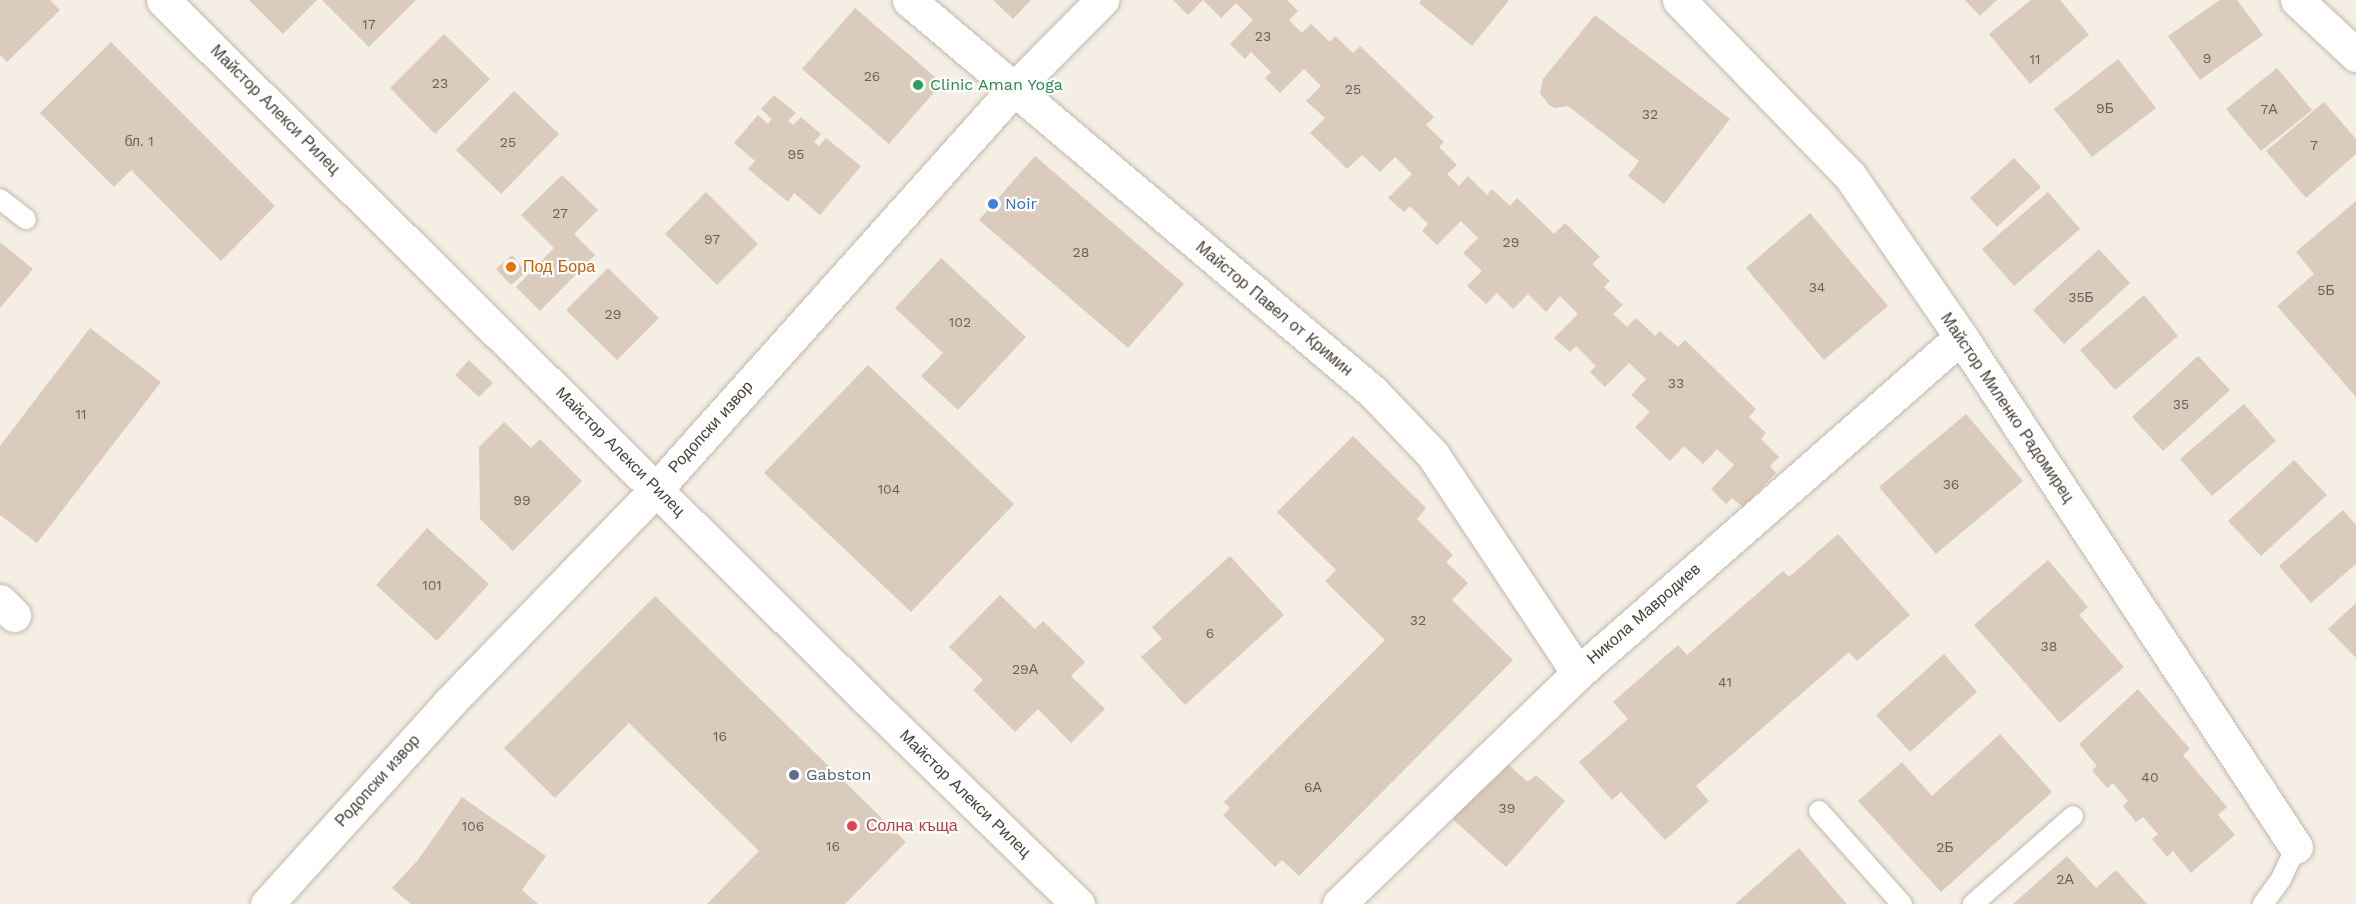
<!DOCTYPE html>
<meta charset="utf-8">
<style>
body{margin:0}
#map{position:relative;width:2356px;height:904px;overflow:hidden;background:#f4eee5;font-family:"Work Sans",sans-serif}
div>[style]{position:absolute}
.building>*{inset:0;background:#dacbbc}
.roads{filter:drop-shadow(0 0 2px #c3b7a9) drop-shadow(0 0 2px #c3b7a9)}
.service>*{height:20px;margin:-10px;padding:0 10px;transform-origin:10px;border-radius:10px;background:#fff}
.minor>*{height:33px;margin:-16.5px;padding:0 16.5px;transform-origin:16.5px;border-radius:16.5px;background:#fff}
.dots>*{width:16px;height:16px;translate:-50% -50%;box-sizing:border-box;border:3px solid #fff;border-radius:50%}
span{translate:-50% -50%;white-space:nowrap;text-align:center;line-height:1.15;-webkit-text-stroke:4.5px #fff;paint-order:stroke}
.number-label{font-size:14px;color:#6c6056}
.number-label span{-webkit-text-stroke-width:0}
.leisure-label{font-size:16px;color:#27864d}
.left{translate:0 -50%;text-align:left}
.street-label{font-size:16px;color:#473d34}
.shop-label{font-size:16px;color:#366cbe}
.food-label{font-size:16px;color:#c56008}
.service-label{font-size:16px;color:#4e5e75}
.health-label{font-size:16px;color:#be3a42}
</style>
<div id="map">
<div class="building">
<div style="clip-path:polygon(0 0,50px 0,60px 10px,7px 62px,0 55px)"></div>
<div style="clip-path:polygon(249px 0,317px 0,283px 34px)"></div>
<div style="clip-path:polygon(322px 0,416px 0,369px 47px)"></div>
<div style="clip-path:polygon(993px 0,1031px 0,1013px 19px)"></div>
<div style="clip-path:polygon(1173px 0,1287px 0,1298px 11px,1289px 20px,1302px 33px,1311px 24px,1330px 42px,1335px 36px,1353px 53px,1360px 46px,1434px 117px,1426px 125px,1444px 142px,1439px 147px,1457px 165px,1447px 174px,1459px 186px,1468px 176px,1487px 195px,1492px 189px,1510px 206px,1517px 198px,1554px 234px,1565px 223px,1600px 257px,1592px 264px,1610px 281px,1604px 287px,1623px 305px,1613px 314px,1627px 327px,1636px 318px,1655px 336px,1660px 331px,1678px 347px,1685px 340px,1756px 409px,1749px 417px,1766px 433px,1761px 439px,1779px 457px,1770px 466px,1776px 473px,1743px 507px,1732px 498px,1726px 504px,1711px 489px,1734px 465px,1717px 449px,1703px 464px,1684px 446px,1670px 461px,1635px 427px,1650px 412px,1631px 395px,1646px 379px,1629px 363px,1605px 387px,1590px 372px,1596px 366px,1576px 346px,1570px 352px,1554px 338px,1578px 314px,1560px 296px,1546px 312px,1528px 294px,1513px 309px,1497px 293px,1486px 304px,1467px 286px,1482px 271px,1463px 253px,1478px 238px,1461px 221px,1437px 245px,1422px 231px,1428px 224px,1410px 206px,1404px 212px,1388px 198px,1412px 174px,1395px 157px,1380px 172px,1362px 155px,1347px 169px,1329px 151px,1310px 133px,1325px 118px,1306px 101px,1321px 86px,1304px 69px,1280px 93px,1265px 78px,1271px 72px,1251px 52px,1245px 59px,1230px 44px,1253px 20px,1236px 3px,1221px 18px,1203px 0,1188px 15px)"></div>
<div style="clip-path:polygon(1421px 0,1509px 0,1472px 46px,1419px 3px)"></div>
<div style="clip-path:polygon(1965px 0,1997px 0,1980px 16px)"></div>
<div style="clip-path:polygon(2031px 0,2060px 0,2089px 35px,2030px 84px,1989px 34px)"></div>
<div style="clip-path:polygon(2220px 0,2237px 0,2263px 35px,2200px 80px,2168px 36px)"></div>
<div style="clip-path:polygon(855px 8px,942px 83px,889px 144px,802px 69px)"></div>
<div style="clip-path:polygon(1595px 15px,1730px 119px,1664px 204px,1628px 176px,1639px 161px,1568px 106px,1555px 108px,1549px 105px,1540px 93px,1543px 79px)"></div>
<div style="clip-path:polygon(444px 34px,490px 79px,435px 134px,390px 88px)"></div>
<div style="clip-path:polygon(111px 42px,275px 206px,221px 261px,131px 170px,114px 187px,40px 113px)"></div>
<div style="clip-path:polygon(2118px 59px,2156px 108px,2092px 157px,2054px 109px)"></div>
<div style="clip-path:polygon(2277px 68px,2312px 110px,2261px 151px,2226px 109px)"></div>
<div style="clip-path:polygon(514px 91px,559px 134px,501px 194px,456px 150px)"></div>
<div style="clip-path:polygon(774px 95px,796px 113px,788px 121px,793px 125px,801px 117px,821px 134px,814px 142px,819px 146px,826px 138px,861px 166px,820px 215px,794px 193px,788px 202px,748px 169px,755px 161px,734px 143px,758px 115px,768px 124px,772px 119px,761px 109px)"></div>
<div style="clip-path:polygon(2324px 102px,2356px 139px,2356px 154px,2306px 198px,2266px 151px)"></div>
<div style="clip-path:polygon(1035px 156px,1184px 284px,1128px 348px,979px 220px)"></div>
<div style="clip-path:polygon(2014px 158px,2041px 187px,1997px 227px,1970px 198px)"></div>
<div style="clip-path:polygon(562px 175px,598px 210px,574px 234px,595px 255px,540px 311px,516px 287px,554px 248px,521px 215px)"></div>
<div style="clip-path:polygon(706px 192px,758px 244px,717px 285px,665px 234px)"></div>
<div style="clip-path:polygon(2048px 192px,2080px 229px,2014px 286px,1982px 249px)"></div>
<div style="clip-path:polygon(2356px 201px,2356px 397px,2277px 306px,2314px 274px,2296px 252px)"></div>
<div style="clip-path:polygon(1810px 213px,1888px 306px,1824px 360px,1746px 268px)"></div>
<div style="clip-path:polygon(0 242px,33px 269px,0 308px)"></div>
<div style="clip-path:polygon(2099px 249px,2130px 283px,2064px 344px,2033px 310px)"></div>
<div style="clip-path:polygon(512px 255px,526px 272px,511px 285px,496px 269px)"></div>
<div style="clip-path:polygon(941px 258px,1026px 337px,958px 410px,921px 376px,943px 353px,895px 308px)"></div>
<div style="clip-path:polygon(608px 268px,659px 318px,617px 360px,566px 310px)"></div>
<div style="clip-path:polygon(2144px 295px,2178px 336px,2115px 390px,2080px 350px)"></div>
<div style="clip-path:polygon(90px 328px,161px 382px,37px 543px,0 515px,0 446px)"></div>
<div style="clip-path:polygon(2198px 356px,2230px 390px,2163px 451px,2132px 417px)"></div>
<div style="clip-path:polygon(469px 360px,493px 383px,479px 397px,455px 375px)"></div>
<div style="clip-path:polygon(868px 365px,1014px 504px,911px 612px,764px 473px)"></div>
<div style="clip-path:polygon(2244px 404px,2276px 441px,2212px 496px,2180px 459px)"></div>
<div style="clip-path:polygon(1966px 414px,2023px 481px,1936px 554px,1879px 487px)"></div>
<div style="clip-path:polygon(504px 422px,531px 448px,540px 439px,582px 481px,513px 551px,480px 519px,479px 447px)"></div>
<div style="clip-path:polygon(1353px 436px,1426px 508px,1417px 519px,1453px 555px,1446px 562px,1468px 583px,1452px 600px,1513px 660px,1299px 876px,1282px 860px,1275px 867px,1223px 815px,1230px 808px,1224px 802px,1385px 640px,1325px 581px,1336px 570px,1277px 512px)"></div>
<div style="clip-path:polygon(2294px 460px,2327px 495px,2261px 556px,2228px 521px)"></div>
<div style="clip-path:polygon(2343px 510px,2356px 525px,2356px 564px,2311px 603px,2279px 566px)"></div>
<div style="clip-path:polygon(427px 528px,489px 584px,437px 641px,376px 585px)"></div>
<div style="clip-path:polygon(1838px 534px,1910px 615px,1857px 661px,1849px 652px,1696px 786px,1709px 801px,1665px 840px,1621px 792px,1612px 800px,1579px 762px,1628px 719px,1613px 702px,1678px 645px,1687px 655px,1783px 571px,1789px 577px)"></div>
<div style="clip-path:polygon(1230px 556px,1284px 615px,1185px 705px,1141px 657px,1162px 639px,1152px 627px)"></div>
<div style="clip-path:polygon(2048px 560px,2088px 607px,2079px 615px,2124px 667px,2060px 723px,1974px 625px)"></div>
<div style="clip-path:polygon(1000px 595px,1035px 629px,1043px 621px,1085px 662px,1071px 676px,1105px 709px,1071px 743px,1038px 709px,1015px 732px,973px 690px,983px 680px,949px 647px)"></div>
<div style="clip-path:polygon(655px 596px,906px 842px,845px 904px,707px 904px,759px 851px,629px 723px,555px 798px,504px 748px)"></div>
<div style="clip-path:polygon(2356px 603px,2356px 658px,2328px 629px)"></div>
<div style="clip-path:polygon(1944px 654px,1977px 692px,1910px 752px,1876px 715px)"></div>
<div style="clip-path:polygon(2138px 689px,2190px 749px,2183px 755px,2227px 807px,2218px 815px,2235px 835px,2191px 873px,2173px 851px,2167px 857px,2152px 839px,2158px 834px,2143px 817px,2136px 822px,2123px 806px,2128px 801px,2113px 783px,2107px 788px,2092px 770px,2097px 766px,2079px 744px)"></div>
<div style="clip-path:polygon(2000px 734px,2052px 792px,1941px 892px,1858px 801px,1902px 762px,1932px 796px)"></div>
<div style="clip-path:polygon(1500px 757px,1528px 782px,1536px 775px,1565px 801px,1506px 867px,1448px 815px)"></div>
<div style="clip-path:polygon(462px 797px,546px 856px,522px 890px,538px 904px,411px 904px,392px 888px,418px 860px)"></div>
<div style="clip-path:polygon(1799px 848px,1847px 904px,1735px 904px,1757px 885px)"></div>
<div style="clip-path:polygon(2067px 856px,2096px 888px,2116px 870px,2147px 904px,2013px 904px)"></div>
</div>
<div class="roads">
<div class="service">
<div style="left:0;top:199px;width:33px;rotate:38deg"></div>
<div style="left:1819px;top:811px;width:125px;rotate:48.3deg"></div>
<div style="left:1973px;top:904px;width:133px;rotate:-41.3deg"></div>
<div style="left:2263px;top:904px;width:31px;rotate:-54deg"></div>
<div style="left:2281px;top:879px;width:35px;rotate:-65deg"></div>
</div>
<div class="minor">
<div style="left:163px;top:0;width:991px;rotate:44.8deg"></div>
<div style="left:866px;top:698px;width:296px;rotate:44.2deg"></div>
<div style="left:909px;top:0;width:607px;rotate:40.19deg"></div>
<div style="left:1373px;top:392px;width:87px;rotate:46.4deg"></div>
<div style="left:1433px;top:455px;width:262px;rotate:56.4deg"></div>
<div style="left:1679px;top:0;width:245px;rotate:45.8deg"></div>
<div style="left:1850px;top:176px;width:196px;rotate:55.4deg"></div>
<div style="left:1961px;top:337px;width:610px;rotate:56.7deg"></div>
<div style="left:2297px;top:0;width:81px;rotate:43deg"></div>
<div style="left:0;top:601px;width:20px;rotate:45deg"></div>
<div style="left:267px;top:904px;width:271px;rotate:-47.8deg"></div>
<div style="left:449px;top:703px;width:299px;rotate:-45.9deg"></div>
<div style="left:657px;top:488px;width:534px;rotate:-48.19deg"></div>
<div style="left:1013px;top:90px;width:127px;rotate:-45.3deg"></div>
<div style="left:1339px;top:904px;width:332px;rotate:-44deg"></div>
<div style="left:1578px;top:673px;width:509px;rotate:-41.26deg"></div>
</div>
</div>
<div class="dots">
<div style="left:918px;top:85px;background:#2e9e5b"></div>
<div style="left:993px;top:204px;background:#3f7fe0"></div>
<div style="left:511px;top:267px;background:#e8710a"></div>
<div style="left:794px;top:775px;background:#5c6f8a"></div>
<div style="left:852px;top:826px;background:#e0444e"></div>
</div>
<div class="number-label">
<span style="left:369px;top:24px">17</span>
<span style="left:1263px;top:36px">23</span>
<span style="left:2207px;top:58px">9</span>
<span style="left:2035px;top:59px">11</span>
<span style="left:872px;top:76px">26</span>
<span style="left:440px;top:83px">23</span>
<span style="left:1353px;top:89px">25</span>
<span style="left:2105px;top:108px">9Б</span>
<span style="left:2269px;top:109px">7А</span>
<span style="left:1650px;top:114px">32</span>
<span style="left:139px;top:141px">бл. 1</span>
<span style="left:508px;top:142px">25</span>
<span style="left:2314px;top:145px">7</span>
<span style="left:796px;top:154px">95</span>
<span style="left:560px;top:213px">27</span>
<span style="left:712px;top:239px">97</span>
<span style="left:1511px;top:242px">29</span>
<span style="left:1081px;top:252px">28</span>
<span style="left:1817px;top:287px">34</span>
<span style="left:2326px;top:290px">5Б</span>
<span style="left:2081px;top:297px">35Б</span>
<span style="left:613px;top:314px">29</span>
<span style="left:960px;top:322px">102</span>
<span style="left:1676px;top:383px">33</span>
<span style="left:2181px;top:404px">35</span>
<span style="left:81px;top:414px">11</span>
<span style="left:1951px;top:484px">36</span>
<span style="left:889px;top:489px">104</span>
<span style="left:522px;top:500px">99</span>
<span style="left:432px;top:585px">101</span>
<span style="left:1418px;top:620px">32</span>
<span style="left:1210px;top:633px">6</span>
<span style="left:2049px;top:646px">38</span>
<span style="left:1025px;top:669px">29А</span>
<span style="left:1725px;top:682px">41</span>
<span style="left:720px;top:736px">16</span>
<span style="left:2150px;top:777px">40</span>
<span style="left:1313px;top:787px">6А</span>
<span style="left:1507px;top:808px">39</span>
<span style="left:473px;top:826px">106</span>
<span style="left:833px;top:846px">16</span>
<span style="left:1945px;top:847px">2Б</span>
<span style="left:2065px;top:879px">2А</span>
</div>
<div class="leisure-label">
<span class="left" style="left:930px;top:85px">Clinic Aman Yoga</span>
</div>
<div class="street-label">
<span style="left:275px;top:110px;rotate:45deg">Майстор Алекси Рилец</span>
<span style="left:1274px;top:309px;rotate:40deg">Майстор Павел от Кримин</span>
<span style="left:2007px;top:408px;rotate:56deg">Майстор Миленко Радомирец</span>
<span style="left:711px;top:427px;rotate:-48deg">Родопски извор</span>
<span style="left:620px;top:452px;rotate:45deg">Майстор Алекси Рилец</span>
<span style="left:1644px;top:614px;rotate:-41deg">Никола Мавродиев</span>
<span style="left:378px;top:781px;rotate:-48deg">Родопски извор</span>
<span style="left:965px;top:794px;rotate:44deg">Майстор Алекси Рилец</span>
</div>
<div class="shop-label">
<span class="left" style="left:1005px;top:204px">Noir</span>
</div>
<div class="food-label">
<span class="left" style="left:523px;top:267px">Под Бора</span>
</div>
<div class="service-label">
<span class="left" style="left:806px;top:775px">Gabston</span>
</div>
<div class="health-label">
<span class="left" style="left:866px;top:826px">Солна къща</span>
</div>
</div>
